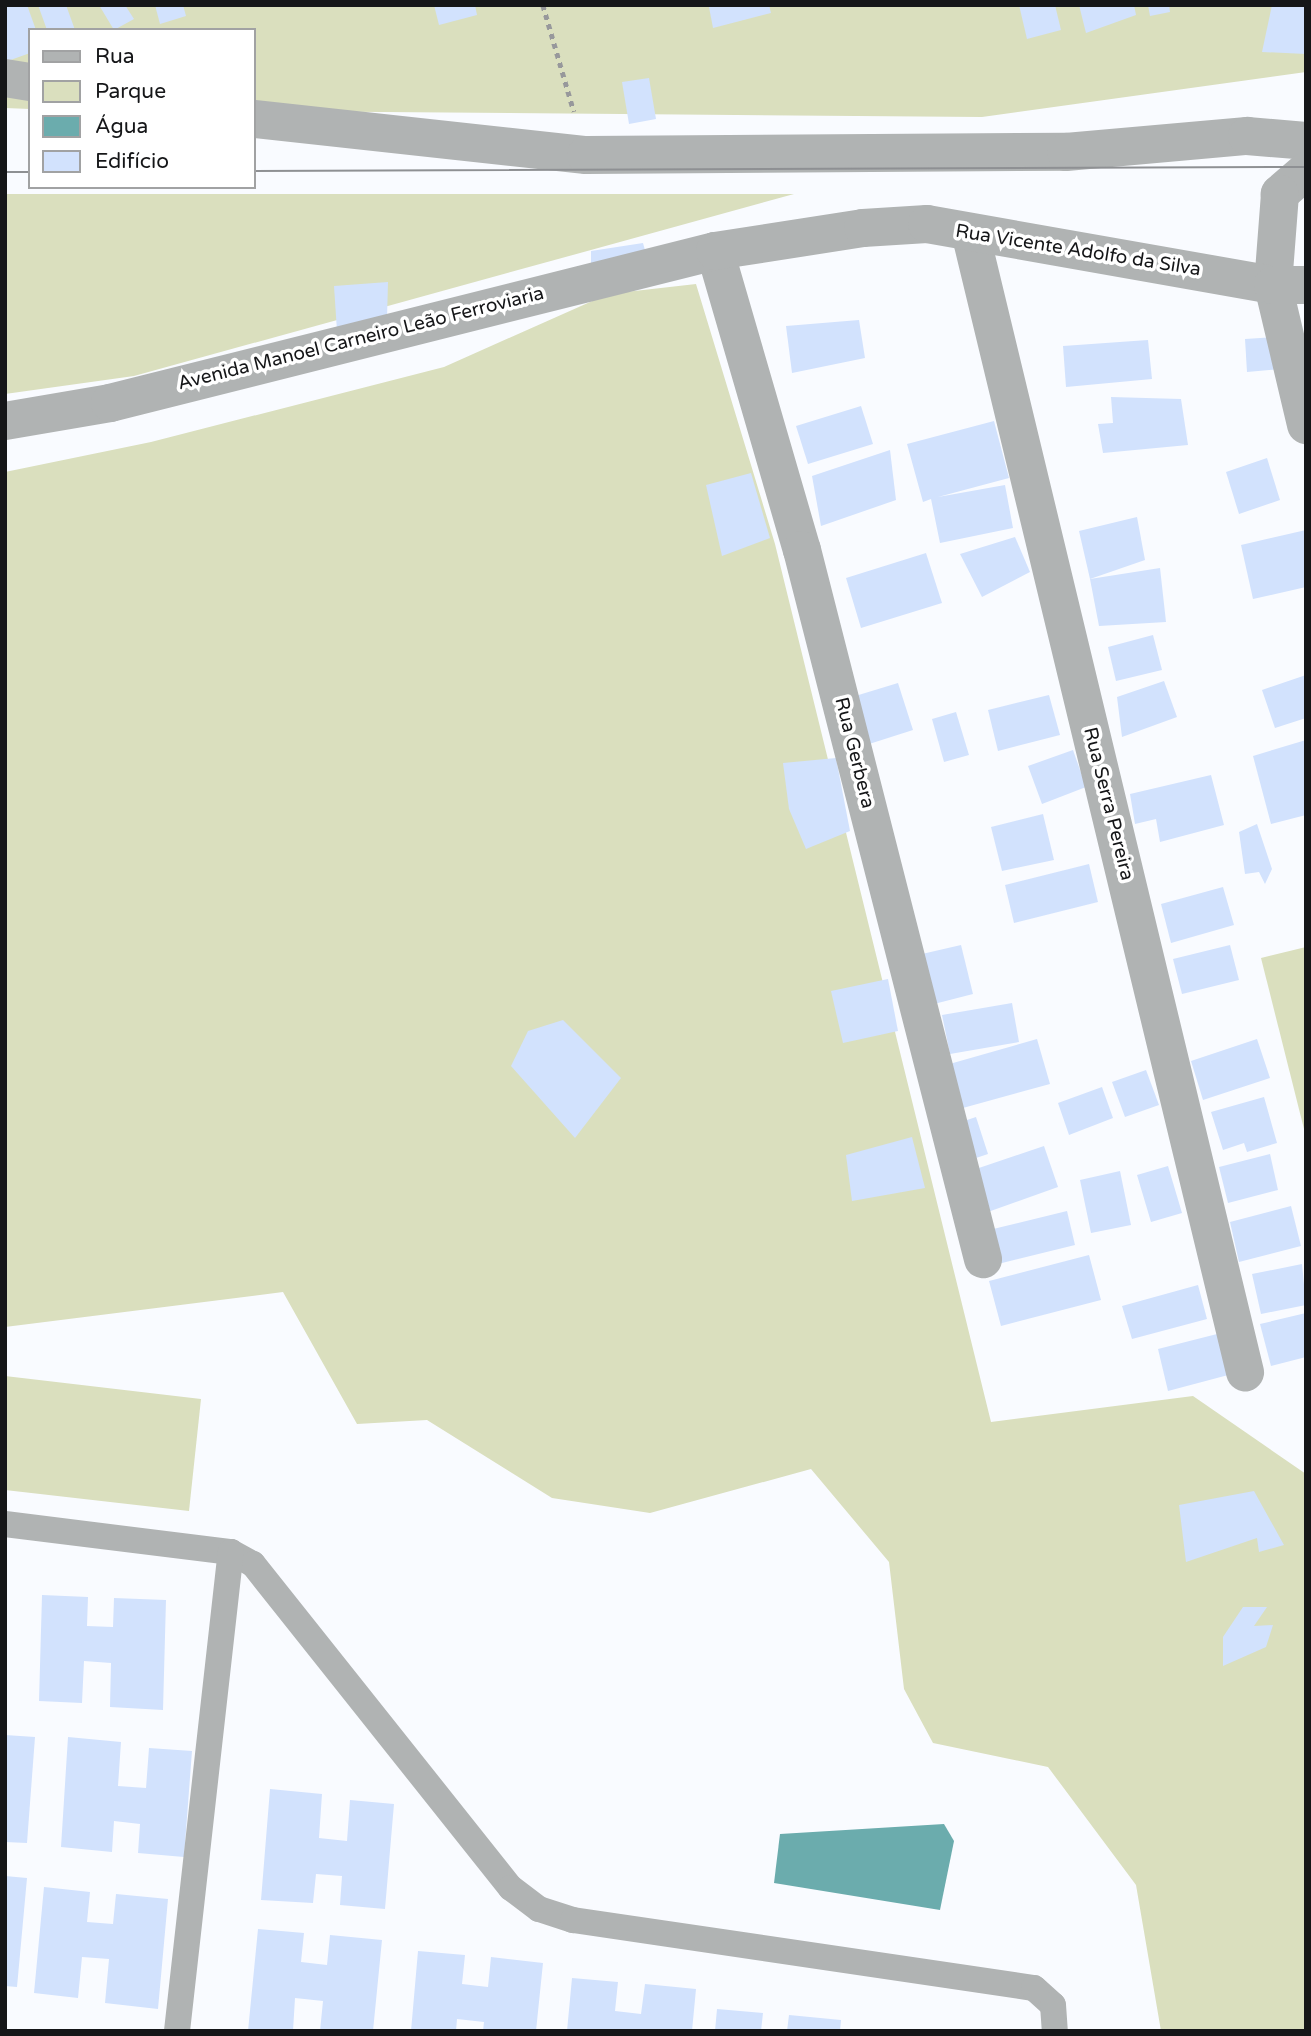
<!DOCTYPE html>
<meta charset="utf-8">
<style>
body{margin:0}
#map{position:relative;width:1311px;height:2036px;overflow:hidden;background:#f9fbff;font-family:"Varela Round",sans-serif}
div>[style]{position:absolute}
.green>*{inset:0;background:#dadfbe}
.water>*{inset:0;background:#6bacad}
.building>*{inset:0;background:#d2e2fd}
.path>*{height:4.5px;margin-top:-2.25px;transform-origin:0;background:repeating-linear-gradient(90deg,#97989b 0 5px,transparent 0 10px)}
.service>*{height:26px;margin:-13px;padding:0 13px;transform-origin:13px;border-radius:13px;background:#b0b3b3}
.minor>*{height:38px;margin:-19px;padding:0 19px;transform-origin:19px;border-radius:19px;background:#b0b3b3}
.tram>*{height:2px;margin:-1px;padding:0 1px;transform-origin:1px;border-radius:1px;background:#8e9093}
span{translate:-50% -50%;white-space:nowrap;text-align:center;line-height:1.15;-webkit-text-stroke:7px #fff;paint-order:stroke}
.street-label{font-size:19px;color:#151618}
.frame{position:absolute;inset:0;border:7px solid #151618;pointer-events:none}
.legend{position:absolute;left:28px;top:28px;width:228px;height:161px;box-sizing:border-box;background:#fff;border:2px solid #a1a2a3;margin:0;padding:9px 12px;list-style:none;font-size:21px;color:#151618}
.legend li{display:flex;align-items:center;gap:14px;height:35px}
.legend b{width:35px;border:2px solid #a1a2a3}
</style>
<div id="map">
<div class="green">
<div style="clip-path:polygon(5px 5px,1306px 5px,1306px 72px,982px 117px,254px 111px,254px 30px,30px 30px,30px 109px,5px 108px)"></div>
<div style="clip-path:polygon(5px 194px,794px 194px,134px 376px,5px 394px)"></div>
<div style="clip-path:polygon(696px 284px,775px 544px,991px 1422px,1193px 1396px,1306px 1474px,1306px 2031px,1161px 2031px,1136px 1885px,1048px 1767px,933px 1743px,904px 1689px,889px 1562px,811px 1469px,650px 1513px,552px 1498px,427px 1420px,357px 1424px,283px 1292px,5px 1327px,5px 472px,151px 442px,444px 367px,608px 294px)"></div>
<div style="clip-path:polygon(1306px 947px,1306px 1137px,1261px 958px)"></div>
<div style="clip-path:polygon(5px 1376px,201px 1399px,189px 1511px,5px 1490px)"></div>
</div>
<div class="water">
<div style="clip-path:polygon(944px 1824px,954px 1841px,940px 1910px,774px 1883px,780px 1834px)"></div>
</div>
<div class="building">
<div style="clip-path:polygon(5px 5px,27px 5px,36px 30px,30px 30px,30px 53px,5px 62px)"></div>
<div style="clip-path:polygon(38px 5px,66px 5px,75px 30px,47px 30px)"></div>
<div style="clip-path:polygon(99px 5px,125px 5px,134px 19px,114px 30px)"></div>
<div style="clip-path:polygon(155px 5px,183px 5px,186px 16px,160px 24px)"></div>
<div style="clip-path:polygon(434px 5px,475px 5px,477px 15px,439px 25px)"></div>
<div style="clip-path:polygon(717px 5px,769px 5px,771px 13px,713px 28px,709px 7px)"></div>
<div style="clip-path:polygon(1019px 5px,1055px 5px,1061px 30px,1027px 39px)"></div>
<div style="clip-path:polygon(1079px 5px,1134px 5px,1136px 15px,1086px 33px)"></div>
<div style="clip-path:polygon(1148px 5px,1169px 5px,1170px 12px,1150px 16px)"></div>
<div style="clip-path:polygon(1272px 5px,1306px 5px,1306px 54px,1262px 52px)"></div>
<div style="clip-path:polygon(649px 78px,656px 119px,629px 124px,622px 82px)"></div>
<div style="clip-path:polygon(643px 243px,648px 261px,591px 272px,591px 251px)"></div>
<div style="clip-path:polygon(388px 282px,387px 318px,337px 331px,334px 286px)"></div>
<div style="clip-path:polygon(859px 320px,865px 358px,792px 373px,786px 326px)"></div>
<div style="clip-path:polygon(1278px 337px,1280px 369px,1247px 372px,1245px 339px)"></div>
<div style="clip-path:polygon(1148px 340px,1152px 379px,1066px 387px,1063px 346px)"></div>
<div style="clip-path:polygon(1111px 397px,1181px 399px,1188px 445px,1103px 453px,1098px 424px,1113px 423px)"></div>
<div style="clip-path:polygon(861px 406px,873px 444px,808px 464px,796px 426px)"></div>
<div style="clip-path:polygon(994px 421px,1009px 478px,938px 497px,1005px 485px,1013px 528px,940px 543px,931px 499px,923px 502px,907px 444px)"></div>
<div style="clip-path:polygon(890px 450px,896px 500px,821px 526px,812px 476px)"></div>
<div style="clip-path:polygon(1267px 458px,1280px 500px,1239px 514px,1226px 472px)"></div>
<div style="clip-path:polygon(751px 473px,770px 538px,722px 556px,706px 485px)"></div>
<div style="clip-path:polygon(1137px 517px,1145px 560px,1090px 579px,1079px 531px)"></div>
<div style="clip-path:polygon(1306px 530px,1306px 587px,1253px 599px,1241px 545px)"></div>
<div style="clip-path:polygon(1015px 537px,1030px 572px,982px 597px,960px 554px)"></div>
<div style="clip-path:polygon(926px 553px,942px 603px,861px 628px,846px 578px)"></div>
<div style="clip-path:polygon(1160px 568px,1166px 622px,1099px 626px,1090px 579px)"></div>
<div style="clip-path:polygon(1153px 635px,1162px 670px,1116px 681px,1108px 647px)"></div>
<div style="clip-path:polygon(1306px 675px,1306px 718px,1275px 728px,1262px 690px)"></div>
<div style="clip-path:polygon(1164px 681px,1177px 717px,1122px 737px,1117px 697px)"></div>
<div style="clip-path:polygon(898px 683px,913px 730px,866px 745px,852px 697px)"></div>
<div style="clip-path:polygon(1049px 695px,1060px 735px,998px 751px,988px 710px)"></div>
<div style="clip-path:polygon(956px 712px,969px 755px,944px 762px,932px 719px)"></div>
<div style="clip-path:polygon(1306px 740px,1306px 815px,1271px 824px,1253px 756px)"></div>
<div style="clip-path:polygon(1073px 750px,1086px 787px,1042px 804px,1028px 766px)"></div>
<div style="clip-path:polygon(836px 758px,850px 831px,806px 849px,789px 809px,783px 763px)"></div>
<div style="clip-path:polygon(1211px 775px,1224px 825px,1160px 842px,1156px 819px,1135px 824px,1130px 794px)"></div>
<div style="clip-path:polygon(1043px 814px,1054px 860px,1002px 871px,991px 827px)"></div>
<div style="clip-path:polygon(1257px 824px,1272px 869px,1265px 884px,1259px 872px,1245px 874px,1239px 832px)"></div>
<div style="clip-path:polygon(1089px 864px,1098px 902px,1014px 923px,1005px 885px)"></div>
<div style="clip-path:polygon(1223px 887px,1234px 925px,1171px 943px,1161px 904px)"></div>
<div style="clip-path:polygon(961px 945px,973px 994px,934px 1004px,922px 954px)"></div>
<div style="clip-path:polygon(1230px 945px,1239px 980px,1182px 994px,1173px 959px)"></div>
<div style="clip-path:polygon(888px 979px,898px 1031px,843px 1043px,831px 991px)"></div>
<div style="clip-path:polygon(1012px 1003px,1019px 1042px,950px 1054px,942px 1015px)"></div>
<div style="clip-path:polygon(563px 1020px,621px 1078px,575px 1138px,511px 1066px,528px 1031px)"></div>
<div style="clip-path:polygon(1037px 1039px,1050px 1084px,952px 1111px,939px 1067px)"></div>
<div style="clip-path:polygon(1257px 1039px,1270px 1078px,1203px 1100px,1191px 1061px)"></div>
<div style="clip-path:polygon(1146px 1070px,1159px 1105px,1125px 1117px,1112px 1082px)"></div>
<div style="clip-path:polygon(1102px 1087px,1113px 1118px,1069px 1135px,1058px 1103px)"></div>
<div style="clip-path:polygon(1264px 1097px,1277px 1143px,1247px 1152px,1244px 1143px,1223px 1150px,1211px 1112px)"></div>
<div style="clip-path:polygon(976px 1117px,988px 1154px,970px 1160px,958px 1123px)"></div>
<div style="clip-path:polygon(912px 1137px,925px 1188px,852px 1201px,846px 1155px)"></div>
<div style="clip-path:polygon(1044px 1146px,1058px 1187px,985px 1213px,970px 1171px)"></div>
<div style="clip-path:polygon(1270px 1154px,1278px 1190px,1228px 1203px,1219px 1167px)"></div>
<div style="clip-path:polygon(1168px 1166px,1182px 1213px,1151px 1222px,1137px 1175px)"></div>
<div style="clip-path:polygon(1120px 1171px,1131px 1225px,1091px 1233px,1080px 1180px)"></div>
<div style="clip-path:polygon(1291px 1206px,1301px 1246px,1239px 1262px,1230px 1222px)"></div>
<div style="clip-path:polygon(1067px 1211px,1075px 1245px,998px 1264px,989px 1230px)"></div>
<div style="clip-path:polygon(1089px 1255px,1101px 1300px,1001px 1326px,989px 1281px)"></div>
<div style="clip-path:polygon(1302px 1264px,1306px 1305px,1261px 1314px,1252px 1274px)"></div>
<div style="clip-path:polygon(1198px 1285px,1207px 1319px,1132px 1339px,1122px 1306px)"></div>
<div style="clip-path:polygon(1306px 1313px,1306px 1357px,1271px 1366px,1260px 1324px)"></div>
<div style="clip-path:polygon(1221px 1333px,1232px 1374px,1168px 1391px,1158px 1349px)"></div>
<div style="clip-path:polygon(1254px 1491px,1284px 1545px,1259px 1552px,1257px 1538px,1186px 1562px,1179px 1505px)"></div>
<div style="clip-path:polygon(42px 1595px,88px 1597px,87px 1626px,113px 1627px,114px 1598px,166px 1600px,163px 1710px,110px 1707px,111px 1663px,84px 1661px,82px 1703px,39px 1701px)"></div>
<div style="clip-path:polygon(1243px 1607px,1267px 1607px,1254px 1626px,1273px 1625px,1266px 1647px,1223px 1666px,1223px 1637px)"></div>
<div style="clip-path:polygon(5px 1735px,35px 1737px,27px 1843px,5px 1842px)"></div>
<div style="clip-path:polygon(68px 1737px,121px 1742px,118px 1786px,146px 1788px,149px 1748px,192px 1751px,184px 1857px,138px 1853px,140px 1824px,114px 1821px,112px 1852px,61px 1847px)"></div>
<div style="clip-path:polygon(270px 1789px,322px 1794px,319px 1838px,347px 1841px,350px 1800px,394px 1804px,385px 1909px,340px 1905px,342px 1876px,316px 1874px,313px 1903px,261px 1900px)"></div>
<div style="clip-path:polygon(5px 1876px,27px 1878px,17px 1987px,5px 1986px)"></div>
<div style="clip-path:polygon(44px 1887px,90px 1892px,87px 1922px,113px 1924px,116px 1894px,168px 1899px,158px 2009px,105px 2003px,109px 1959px,82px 1957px,78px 1998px,34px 1993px)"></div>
<div style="clip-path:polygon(258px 1929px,304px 1933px,301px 1962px,327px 1965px,330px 1935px,382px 1940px,373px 2031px,320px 2031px,323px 2001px,295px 1998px,293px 2031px,248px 2031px)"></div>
<div style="clip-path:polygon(418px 1951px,465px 1955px,462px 1984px,488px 1987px,491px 1957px,543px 1963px,536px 2031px,483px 2031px,484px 2022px,457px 2019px,456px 2031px,411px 2031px)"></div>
<div style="clip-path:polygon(572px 1978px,618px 1982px,615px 2011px,641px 2014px,645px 1984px,696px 1989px,692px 2031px,567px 2031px)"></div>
<div style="clip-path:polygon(717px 2009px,763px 2013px,761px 2031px,715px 2031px)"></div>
<div style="clip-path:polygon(789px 2015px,841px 2020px,840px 2031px,787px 2031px)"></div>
</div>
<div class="path">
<div style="left:543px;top:5px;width:111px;rotate:73.8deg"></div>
</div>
<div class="service">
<div style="left:5px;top:1524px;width:228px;rotate:7.1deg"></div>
<div style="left:231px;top:1552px;width:25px;rotate:29deg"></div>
<div style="left:253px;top:1564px;width:414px;rotate:51.5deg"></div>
<div style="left:511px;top:1888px;width:35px;rotate:37deg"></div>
<div style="left:539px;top:1909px;width:36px;rotate:18deg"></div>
<div style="left:573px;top:1920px;width:466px;rotate:8.4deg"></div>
<div style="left:1034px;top:1988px;width:25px;rotate:42deg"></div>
<div style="left:1053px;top:2005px;width:26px;rotate:86deg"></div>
<div style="left:177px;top:2031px;width:482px;rotate:-83.6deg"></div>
</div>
<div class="minor">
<div style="left:5px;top:78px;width:25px;rotate:9deg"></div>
<div style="left:254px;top:119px;width:334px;rotate:6.2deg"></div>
<div style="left:586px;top:155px;width:480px;rotate:-0.4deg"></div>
<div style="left:1066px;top:152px;width:182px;rotate:-5.1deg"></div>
<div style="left:1247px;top:136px;width:59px;rotate:4.8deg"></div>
<div style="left:1306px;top:171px;width:35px;rotate:139deg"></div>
<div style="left:1280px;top:194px;width:91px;rotate:94.4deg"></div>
<div style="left:1273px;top:285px;width:144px;rotate:76.7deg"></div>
<div style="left:971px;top:236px;width:1169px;rotate:76.44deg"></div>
<div style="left:715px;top:251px;width:311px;rotate:73.8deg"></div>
<div style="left:802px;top:550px;width:732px;rotate:75.68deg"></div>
<div style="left:5px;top:421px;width:107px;rotate:-9.7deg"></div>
<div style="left:110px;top:403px;width:624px;rotate:-14.1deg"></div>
<div style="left:715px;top:251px;width:150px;rotate:-8.8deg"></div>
<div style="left:863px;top:228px;width:64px;rotate:-3.6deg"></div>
<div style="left:927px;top:224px;width:351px;rotate:10deg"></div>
<div style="left:1273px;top:285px;width:33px"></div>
</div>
<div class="tram">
<div style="left:254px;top:171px;width:1052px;rotate:-0.22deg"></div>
<div style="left:5px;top:172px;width:25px"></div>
</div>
<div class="street-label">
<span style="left:1078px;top:251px;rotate:9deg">Rua Vicente Adolfo da Silva</span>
<span style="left:361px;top:339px;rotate:-14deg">Avenida Manoel Carneiro Leão Ferroviaria</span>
<span style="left:854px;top:753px;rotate:76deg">Rua Gerbera</span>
<span style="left:1108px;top:804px;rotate:76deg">Rua Serra Pereira</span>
</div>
<div class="frame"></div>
<ul class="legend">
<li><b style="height:9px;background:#b0b3b3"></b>Rua</li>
<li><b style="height:19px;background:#dadfbe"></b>Parque</li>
<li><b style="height:19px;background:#6bacad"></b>Água</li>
<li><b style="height:19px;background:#d2e2fd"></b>Edifício</li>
</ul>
</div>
